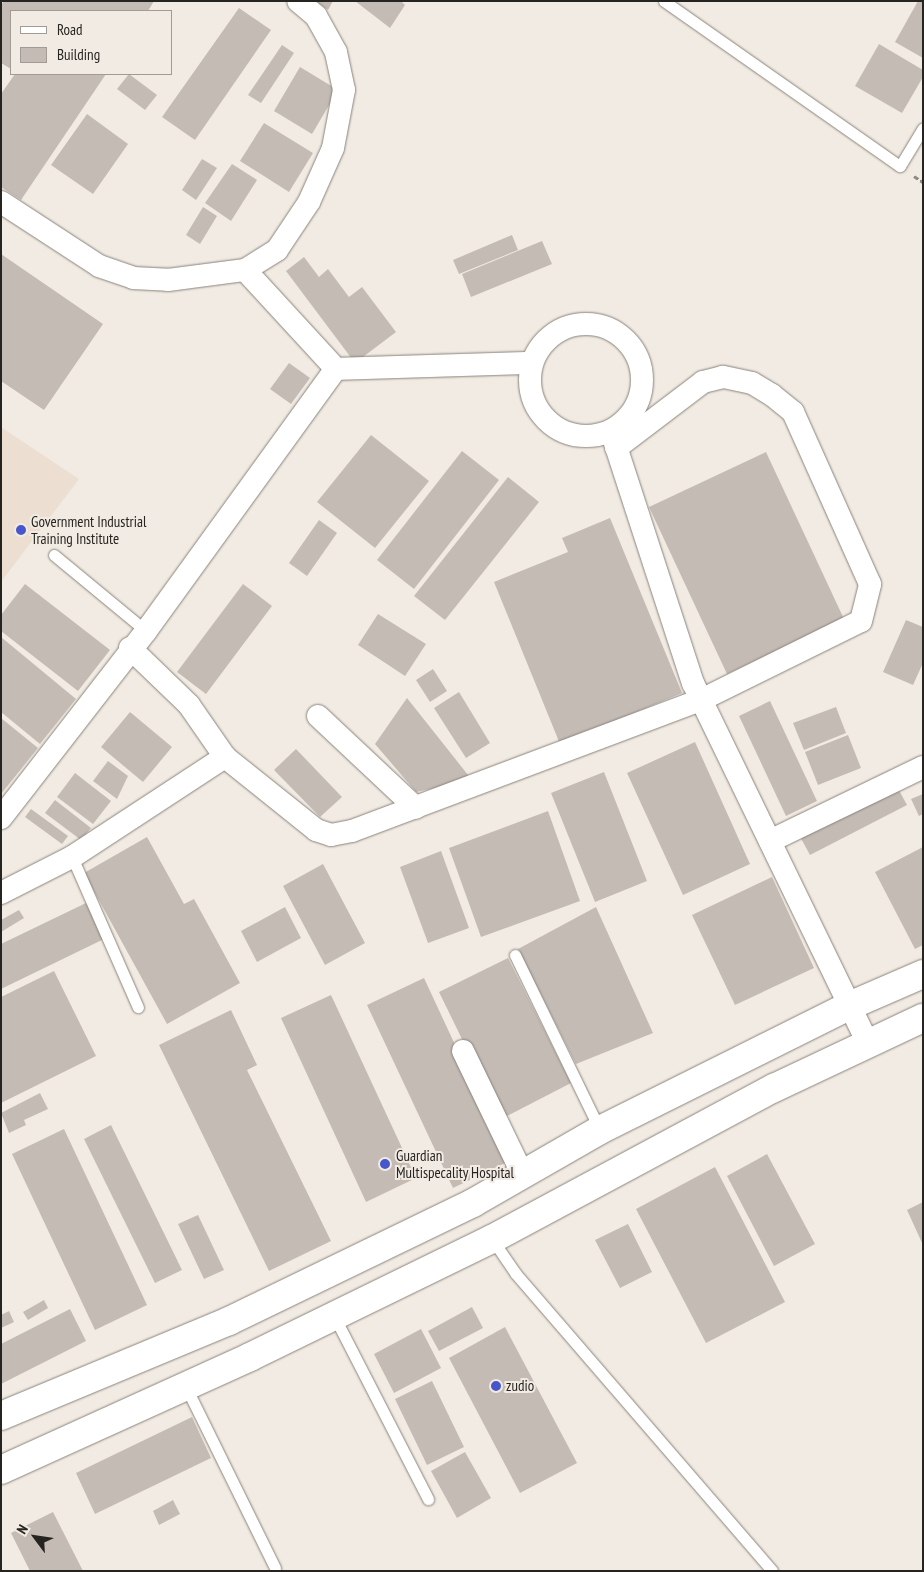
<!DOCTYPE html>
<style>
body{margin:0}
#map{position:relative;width:924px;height:1572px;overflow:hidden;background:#f2ebe3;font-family:"PT Sans Narrow",sans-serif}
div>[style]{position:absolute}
.built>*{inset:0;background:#ecdfd1}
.building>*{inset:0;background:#c4bbb5}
.path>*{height:3px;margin-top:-1.5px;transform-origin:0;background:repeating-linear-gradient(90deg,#8f8a85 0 5px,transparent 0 7.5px)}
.roads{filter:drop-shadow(0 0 1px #8a837c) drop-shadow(0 0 1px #8a837c)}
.service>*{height:11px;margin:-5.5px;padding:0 5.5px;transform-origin:5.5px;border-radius:5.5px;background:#fff}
.minor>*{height:22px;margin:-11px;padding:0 11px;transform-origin:11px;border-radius:11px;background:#fff}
.minor>.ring{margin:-11px;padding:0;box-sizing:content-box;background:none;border:22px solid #fff;border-radius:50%}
.trunk>*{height:28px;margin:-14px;padding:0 14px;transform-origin:14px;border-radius:14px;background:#fff}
.dots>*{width:14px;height:14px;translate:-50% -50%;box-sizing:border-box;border:2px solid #f2ebe3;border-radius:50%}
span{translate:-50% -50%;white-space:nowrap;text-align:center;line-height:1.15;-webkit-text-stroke:4px #f2ebe3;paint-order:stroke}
.poi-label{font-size:15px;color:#262421}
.left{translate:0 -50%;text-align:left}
.frame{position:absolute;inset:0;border:2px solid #262421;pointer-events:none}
.legend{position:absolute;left:10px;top:10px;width:162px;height:65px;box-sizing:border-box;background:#f2ebe3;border:1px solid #a09b95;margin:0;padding:6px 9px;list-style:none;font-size:15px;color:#262421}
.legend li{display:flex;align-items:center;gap:10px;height:25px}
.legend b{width:25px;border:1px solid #a09b95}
.north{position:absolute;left:10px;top:1512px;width:50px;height:50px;-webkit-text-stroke:4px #f2ebe3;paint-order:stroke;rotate:301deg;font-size:14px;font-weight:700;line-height:20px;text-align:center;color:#262421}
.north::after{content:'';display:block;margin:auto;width:18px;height:22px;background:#262421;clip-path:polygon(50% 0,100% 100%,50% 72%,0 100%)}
</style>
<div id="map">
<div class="built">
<div style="clip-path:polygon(1px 427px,79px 479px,1px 582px)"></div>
</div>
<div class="building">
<div style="clip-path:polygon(4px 1px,154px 1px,148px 11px,11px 11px,11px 69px,1px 63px,1px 5px)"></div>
<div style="clip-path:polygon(315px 1px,333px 1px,328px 10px)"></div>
<div style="clip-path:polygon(355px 1px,401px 1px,405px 5px,390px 28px)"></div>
<div style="clip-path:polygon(918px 1px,923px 1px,923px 58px,895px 42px)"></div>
<div style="clip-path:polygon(239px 8px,271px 30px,195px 140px,162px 117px)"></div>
<div style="clip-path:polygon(879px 44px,923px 70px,923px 77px,902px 113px,855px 86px)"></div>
<div style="clip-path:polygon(282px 45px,294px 53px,261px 103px,248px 95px)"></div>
<div style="clip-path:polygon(300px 67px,338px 90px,312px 134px,274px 111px)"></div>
<div style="clip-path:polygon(15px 74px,106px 74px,21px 200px,1px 187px,1px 94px)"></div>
<div style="clip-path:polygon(129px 74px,157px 95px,145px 110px,117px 89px)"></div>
<div style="clip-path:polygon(87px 114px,128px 144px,93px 194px,51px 165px)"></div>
<div style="clip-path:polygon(264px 123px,313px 153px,289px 192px,240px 161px)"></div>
<div style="clip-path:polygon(202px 159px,217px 168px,196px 200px,182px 190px)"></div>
<div style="clip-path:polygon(232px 164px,257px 180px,231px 221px,205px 203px)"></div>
<div style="clip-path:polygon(203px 207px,217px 216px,200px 244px,186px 235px)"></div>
<div style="clip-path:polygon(512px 235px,518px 250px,459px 274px,453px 260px)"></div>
<div style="clip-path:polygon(542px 241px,552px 264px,471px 297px,462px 274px)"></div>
<div style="clip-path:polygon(1px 254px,103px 324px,44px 410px,1px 381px)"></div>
<div style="clip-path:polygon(304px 257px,319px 277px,328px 269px,349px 297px,362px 287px,396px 332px,355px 363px,286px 271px)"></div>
<div style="clip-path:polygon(289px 363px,310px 378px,291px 404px,270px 389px)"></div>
<div style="clip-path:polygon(371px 435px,429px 481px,375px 548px,317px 502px)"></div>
<div style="clip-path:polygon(462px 451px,499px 480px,414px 589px,377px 560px)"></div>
<div style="clip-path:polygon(766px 452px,844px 619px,727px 674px,649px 507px)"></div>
<div style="clip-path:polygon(508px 477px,539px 502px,445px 620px,414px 596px)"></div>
<div style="clip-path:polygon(610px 518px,682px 693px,560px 744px,494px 582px,568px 552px,562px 538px)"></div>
<div style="clip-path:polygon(319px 520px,337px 533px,307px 576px,289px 563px)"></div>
<div style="clip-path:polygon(25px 584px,110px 650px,78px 691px,1px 631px,1px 615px)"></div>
<div style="clip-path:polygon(243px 584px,272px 606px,206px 694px,177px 672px)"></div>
<div style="clip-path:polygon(378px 614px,426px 644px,405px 676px,358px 645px)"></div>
<div style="clip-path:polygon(906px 620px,923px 627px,923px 663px,913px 685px,883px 672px)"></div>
<div style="clip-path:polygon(1px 637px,76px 699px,40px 744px,1px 712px)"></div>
<div style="clip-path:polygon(433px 669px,447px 691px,430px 702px,416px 680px)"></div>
<div style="clip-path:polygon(459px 692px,490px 743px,466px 758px,434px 708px)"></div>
<div style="clip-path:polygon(407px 698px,472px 780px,416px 792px,375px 744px)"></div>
<div style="clip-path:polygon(770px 701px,817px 801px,786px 816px,739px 716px)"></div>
<div style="clip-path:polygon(836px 707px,846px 733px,804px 750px,793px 723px)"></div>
<div style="clip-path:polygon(130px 712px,172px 747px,143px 782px,101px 747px)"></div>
<div style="clip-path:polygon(1px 718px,38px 748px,1px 794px)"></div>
<div style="clip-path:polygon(848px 735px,861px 768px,818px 785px,805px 752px)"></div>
<div style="clip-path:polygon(695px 742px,750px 864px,683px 895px,627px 773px)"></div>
<div style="clip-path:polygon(296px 749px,342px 797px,320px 817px,274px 770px)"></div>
<div style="clip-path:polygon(108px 761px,128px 776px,117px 799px,93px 781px)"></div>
<div style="clip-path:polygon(604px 772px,647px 881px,595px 902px,551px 793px)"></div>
<div style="clip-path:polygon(75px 773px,111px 801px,93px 824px,57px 797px)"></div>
<div style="clip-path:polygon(894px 781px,907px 805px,810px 855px,797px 831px)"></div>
<div style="clip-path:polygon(923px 794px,923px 814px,919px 816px,911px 799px)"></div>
<div style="clip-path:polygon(55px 800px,91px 828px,81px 840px,45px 813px)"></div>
<div style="clip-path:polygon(31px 809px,68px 836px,62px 844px,25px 817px)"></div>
<div style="clip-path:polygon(548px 811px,580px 901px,481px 937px,449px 848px)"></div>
<div style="clip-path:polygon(147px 837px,184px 904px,194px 899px,240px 983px,167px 1024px,84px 873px)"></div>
<div style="clip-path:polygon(923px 847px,923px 945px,915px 949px,875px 872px)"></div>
<div style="clip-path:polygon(441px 851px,469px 928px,428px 943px,400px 867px)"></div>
<div style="clip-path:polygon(323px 864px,365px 943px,325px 965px,283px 886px)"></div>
<div style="clip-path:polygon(772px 877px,814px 968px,735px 1005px,692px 915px)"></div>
<div style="clip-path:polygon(86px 903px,104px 939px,1px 989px,1px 944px)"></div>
<div style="clip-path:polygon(285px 907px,301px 938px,257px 962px,241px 931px)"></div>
<div style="clip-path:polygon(596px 907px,653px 1033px,576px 1064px,518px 949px)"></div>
<div style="clip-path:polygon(19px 910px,24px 918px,1px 932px,1px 920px)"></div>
<div style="clip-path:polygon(508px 958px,571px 1083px,501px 1119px,439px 992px)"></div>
<div style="clip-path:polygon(54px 971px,96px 1056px,1px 1103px,1px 997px)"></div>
<div style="clip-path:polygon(424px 978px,509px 1161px,453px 1188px,367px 1005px)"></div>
<div style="clip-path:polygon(331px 995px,416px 1178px,366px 1202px,281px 1018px)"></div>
<div style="clip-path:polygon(231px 1010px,257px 1065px,247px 1070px,331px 1241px,269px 1271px,159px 1045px)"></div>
<div style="clip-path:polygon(40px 1093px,48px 1109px,24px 1120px,26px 1125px,9px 1133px,1px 1113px)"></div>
<div style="clip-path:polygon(111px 1125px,182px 1270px,155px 1283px,84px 1139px)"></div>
<div style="clip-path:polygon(64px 1129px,147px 1305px,95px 1330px,12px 1154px)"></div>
<div style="clip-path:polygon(767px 1154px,815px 1244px,774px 1266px,727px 1176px)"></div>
<div style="clip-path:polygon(715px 1167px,785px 1302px,706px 1343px,636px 1209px)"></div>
<div style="clip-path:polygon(923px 1202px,923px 1245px,907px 1210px)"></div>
<div style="clip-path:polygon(198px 1215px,224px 1270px,204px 1279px,178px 1224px)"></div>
<div style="clip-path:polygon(628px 1224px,652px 1272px,620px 1288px,595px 1240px)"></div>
<div style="clip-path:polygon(44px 1300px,48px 1308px,28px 1320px,23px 1312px)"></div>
<div style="clip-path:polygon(472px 1307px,483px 1328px,439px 1351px,428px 1331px)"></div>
<div style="clip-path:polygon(70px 1309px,86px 1341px,1px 1384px,1px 1344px)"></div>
<div style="clip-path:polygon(9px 1311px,14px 1322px,1px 1328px,1px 1315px)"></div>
<div style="clip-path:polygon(505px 1327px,577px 1463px,520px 1493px,449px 1358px)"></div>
<div style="clip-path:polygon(421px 1329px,441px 1368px,394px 1393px,374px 1354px)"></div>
<div style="clip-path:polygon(432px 1381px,464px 1447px,427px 1465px,395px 1399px)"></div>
<div style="clip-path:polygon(192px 1417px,211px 1458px,95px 1514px,76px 1473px)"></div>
<div style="clip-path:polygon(465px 1452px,491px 1498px,457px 1518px,431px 1471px)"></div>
<div style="clip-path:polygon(173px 1500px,180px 1514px,159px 1525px,153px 1511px)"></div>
<div style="clip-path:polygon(53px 1512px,83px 1571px,30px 1571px,11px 1533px)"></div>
</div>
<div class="path">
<div style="left:914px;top:176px;width:11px;rotate:34deg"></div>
</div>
<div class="roads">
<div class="service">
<div style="left:664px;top:1px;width:288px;rotate:35deg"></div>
<div style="left:900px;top:166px;width:44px;rotate:-58.8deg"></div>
<div style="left:54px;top:555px;width:119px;rotate:39.6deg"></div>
<div style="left:72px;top:857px;width:164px;rotate:66.3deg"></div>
<div style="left:515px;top:955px;width:195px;rotate:64.1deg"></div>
<div style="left:492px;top:1239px;width:42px;rotate:55.6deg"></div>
<div style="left:516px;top:1274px;width:392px;rotate:49.2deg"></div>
<div style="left:334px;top:1316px;width:206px;rotate:62.8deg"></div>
<div style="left:186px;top:1387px;width:202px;rotate:63.8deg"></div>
</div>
<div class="minor">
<div style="left:1px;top:202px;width:117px;rotate:33.1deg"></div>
<div style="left:99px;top:266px;width:36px;rotate:19deg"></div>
<div style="left:133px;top:278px;width:35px;rotate:3deg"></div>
<div style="left:168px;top:280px;width:78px;rotate:-7.4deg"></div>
<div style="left:245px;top:270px;width:38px;rotate:-32deg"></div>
<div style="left:277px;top:250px;width:58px;rotate:-56.3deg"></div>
<div style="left:309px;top:202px;width:59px;rotate:-66deg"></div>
<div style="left:333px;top:148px;width:59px;rotate:-79.3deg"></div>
<div style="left:344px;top:90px;width:39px;rotate:-102deg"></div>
<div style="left:336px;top:52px;width:41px;rotate:-119.1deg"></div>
<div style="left:316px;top:16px;width:23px;rotate:-140deg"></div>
<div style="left:245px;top:270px;width:134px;rotate:47.4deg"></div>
<div class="ring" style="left:530px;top:324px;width:90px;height:90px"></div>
<div style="left:611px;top:431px;width:265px;rotate:72deg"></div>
<div style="left:693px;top:683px;width:401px;rotate:64.1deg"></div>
<div style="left:130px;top:648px;width:82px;rotate:44deg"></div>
<div style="left:189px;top:705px;width:63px;rotate:55.3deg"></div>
<div style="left:318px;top:716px;width:134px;rotate:43.2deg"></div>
<div style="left:1px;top:818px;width:237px;rotate:-52.2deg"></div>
<div style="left:146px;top:631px;width:324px;rotate:-54.1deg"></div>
<div style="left:336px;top:369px;width:195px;rotate:-1.8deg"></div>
<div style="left:770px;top:841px;width:170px;rotate:-25.8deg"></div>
<div style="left:1px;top:893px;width:80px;rotate:-26.9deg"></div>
<div style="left:72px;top:857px;width:183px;rotate:-33.2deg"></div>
<div style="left:225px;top:757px;width:117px;rotate:38.7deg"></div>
<div style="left:316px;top:830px;width:16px;rotate:18deg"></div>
<div style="left:331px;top:835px;width:21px;rotate:-11deg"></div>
<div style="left:352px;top:831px;width:373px;rotate:-20.6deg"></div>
<div style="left:701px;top:700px;width:178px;rotate:-26.3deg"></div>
<div style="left:861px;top:621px;width:38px;rotate:-76deg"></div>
<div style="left:870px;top:584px;width:188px;rotate:-114.1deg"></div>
<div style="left:793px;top:412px;width:27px;rotate:-141deg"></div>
<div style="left:772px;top:395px;width:23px;rotate:-149deg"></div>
<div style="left:752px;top:383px;width:30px;rotate:-168deg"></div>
<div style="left:723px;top:377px;width:21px;rotate:166deg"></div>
<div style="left:703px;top:382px;width:109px;rotate:142.8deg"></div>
<div style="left:463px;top:1051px;width:136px;rotate:64.2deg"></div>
</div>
<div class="trunk">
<div style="left:1px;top:1416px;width:247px;rotate:-22.6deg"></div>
<div style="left:229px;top:1321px;width:271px;rotate:-25.8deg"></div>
<div style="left:473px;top:1203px;width:146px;rotate:-29.9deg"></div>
<div style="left:600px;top:1130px;width:278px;rotate:-26.5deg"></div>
<div style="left:849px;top:1006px;width:81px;rotate:-23.4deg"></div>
<div style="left:1px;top:1470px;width:273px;rotate:-24.4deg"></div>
<div style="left:250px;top:1357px;width:269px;rotate:-26deg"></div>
<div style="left:492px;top:1239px;width:320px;rotate:-28.2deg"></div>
<div style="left:774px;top:1088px;width:165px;rotate:-25.2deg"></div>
</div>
</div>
<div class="dots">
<div style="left:21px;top:530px;background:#4757cb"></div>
<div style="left:385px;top:1164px;background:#4757cb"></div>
<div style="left:496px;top:1386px;background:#4757cb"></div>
</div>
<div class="poi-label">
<span class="left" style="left:31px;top:530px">Government Industrial<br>Training Institute</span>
<span class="left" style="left:396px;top:1164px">Guardian<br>Multispecality Hospital</span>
<span class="left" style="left:506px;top:1386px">zudio</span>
</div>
<div class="frame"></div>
<ul class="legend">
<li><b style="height:6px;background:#fff"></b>Road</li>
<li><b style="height:14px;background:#c4bbb5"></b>Building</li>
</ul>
<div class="north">N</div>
</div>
